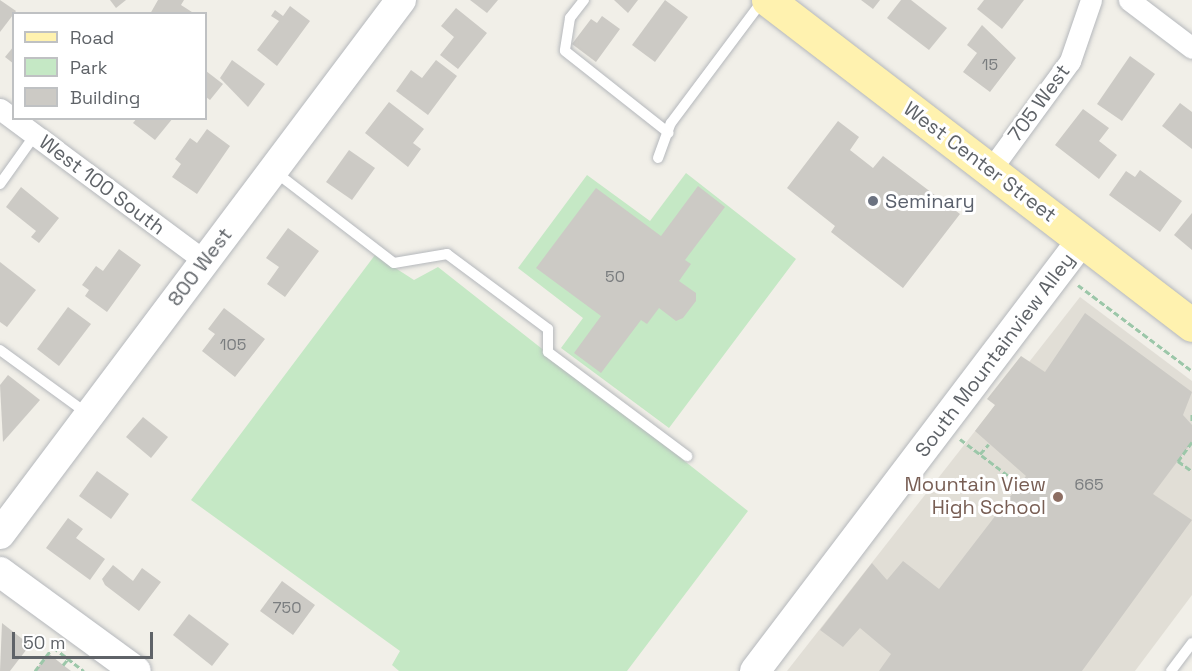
<!DOCTYPE html>
<style>
body{margin:0}
#map{position:relative;width:1192px;height:671px;overflow:hidden;background:#f1efe8;font-family:"Space Grotesk",sans-serif}
div>[style]{position:absolute}
.education>*{inset:0;background:#e1ded6}
.green>*{inset:0;background:#c5e8c5}
.building>*{inset:0;background:#cccac5}
.path>*{height:3px;margin-top:-1.5px;transform-origin:0;background:repeating-linear-gradient(90deg,#9cc7a9 0 6px,transparent 0 9px)}
.roads{filter:drop-shadow(0 0 2px #b5b8bc) drop-shadow(0 0 2px #b5b8bc)}
.lane>*{height:10px;margin:-5px;padding:0 5px;transform-origin:5px;border-radius:5px;background:#fff}
.street>*{height:21px;margin:-10.5px;padding:0 10.5px;transform-origin:10.5px;border-radius:10.5px;background:#fff}
.secondary>*{height:30px;margin:-15px;padding:0 15px;transform-origin:15px;border-radius:15px;background:#fff}
.primary>*{height:33px;margin:-16.5px;padding:0 16.5px;transform-origin:16.5px;border-radius:16.5px;background:#fff2af}
.dots>*{width:16px;height:16px;translate:-50% -50%;box-sizing:border-box;border:3px solid #fff;border-radius:50%}
span{translate:-50% -50%;white-space:nowrap;text-align:center;line-height:1.15;-webkit-text-stroke:6px #fff;paint-order:stroke}
.number-label{font-size:16px;color:#7a7d7f}
.number-label span{-webkit-text-stroke-width:0}
.street-label{font-size:20px;color:#5f6368}
.worship-label{font-size:20px;color:#5b616d}
.left{translate:0 -50%;text-align:left}
.education-label{font-size:20px;color:#785e54}
.right{translate:-100% -50%;text-align:right}
.legend{position:absolute;left:12px;top:12px;width:195px;height:108px;box-sizing:border-box;background:#fff;border:2px solid #bfc1c3;margin:0;padding:8px 10px;list-style:none;font-size:18px;color:#5f6368}
.legend li{display:flex;align-items:center;gap:12px;height:30px}
.legend b{width:30px;border:2px solid #bfc1c3}
.scale{position:absolute;left:12px;top:632px;width:141px;height:27px;box-sizing:border-box;border:3px solid #5f6368;border-top:0;padding-left:8px;font-size:18px;line-height:21px;white-space:nowrap;color:#5f6368;-webkit-text-stroke:4px #fff;paint-order:stroke}
</style>
<div id="map">
<div class="education">
<div style="clip-path:polygon(1080px 297px,1192px 381px,1192px 595px,1135px 671px,787px 671px)"></div>
</div>
<div class="green">
<div style="clip-path:polygon(686px 173px,796px 259px,669px 428px,561px 348px,583px 318px,518px 268px,587px 175px,650px 221px)"></div>
<div style="clip-path:polygon(375px 255px,414px 280px,438px 267px,748px 511px,627px 671px,399px 671px,392px 665px,400px 651px,191px 500px)"></div>
</div>
<div class="building">
<div style="clip-path:polygon(0 0,16px 11px,0 32px)"></div>
<div style="clip-path:polygon(110px 0,126px 0,116px 8px)"></div>
<div style="clip-path:polygon(158px 0,184px 0,181px 5px,195px 14px,150px 14px)"></div>
<div style="clip-path:polygon(470px 0,498px 0,487px 13px)"></div>
<div style="clip-path:polygon(614px 0,638px 0,628px 13px)"></div>
<div style="clip-path:polygon(665px 0,688px 17px,655px 62px,632px 45px)"></div>
<div style="clip-path:polygon(861px 0,880px 0,873px 9px)"></div>
<div style="clip-path:polygon(901px 0,911px 0,947px 28px,929px 50px,887px 18px)"></div>
<div style="clip-path:polygon(984px 0,1024px 0,1002px 29px,977px 9px)"></div>
<div style="clip-path:polygon(290px 6px,310px 21px,277px 66px,257px 50px,279px 21px,271px 16px,275px 10px,283px 16px)"></div>
<div style="clip-path:polygon(456px 8px,487px 33px,458px 69px,440px 55px,454px 37px,441px 26px)"></div>
<div style="clip-path:polygon(602px 16px,620px 29px,596px 62px,572px 44px,591px 19px,597px 23px)"></div>
<div style="clip-path:polygon(982px 25px,1016px 58px,990px 92px,963px 72px,977px 53px,967px 45px)"></div>
<div style="clip-path:polygon(14px 46px,14px 64px,5px 57px)"></div>
<div style="clip-path:polygon(1130px 56px,1155px 74px,1122px 121px,1097px 104px)"></div>
<div style="clip-path:polygon(232px 60px,265px 84px,248px 107px,220px 78px)"></div>
<div style="clip-path:polygon(436px 60px,457px 76px,428px 115px,396px 91px,411px 70px,422px 78px)"></div>
<div style="clip-path:polygon(206px 71px,223px 84px,210px 100px,206px 97px)"></div>
<div style="clip-path:polygon(389px 102px,424px 129px,413px 143px,421px 149px,408px 167px,365px 133px)"></div>
<div style="clip-path:polygon(1180px 103px,1192px 112px,1192px 149px,1162px 126px)"></div>
<div style="clip-path:polygon(1083px 109px,1109px 128px,1099px 141px,1117px 155px,1099px 179px,1055px 145px)"></div>
<div style="clip-path:polygon(137px 118px,173px 118px,155px 140px,133px 123px)"></div>
<div style="clip-path:polygon(838px 121px,859px 137px,850px 150px,873px 168px,883px 156px,960px 214px,903px 288px,831px 232px,835px 226px,787px 188px)"></div>
<div style="clip-path:polygon(207px 129px,230px 146px,197px 194px,172px 177px,181px 164px,175px 159px,190px 138px,197px 143px)"></div>
<div style="clip-path:polygon(349px 150px,375px 168px,352px 200px,326px 182px)"></div>
<div style="clip-path:polygon(1140px 170px,1182px 201px,1160px 232px,1109px 195px,1126px 171px,1135px 177px)"></div>
<div style="clip-path:polygon(698px 186px,725px 207px,685px 260px,691px 264px,679px 281px,696px 293px,696px 301px,683px 318px,676px 321px,659px 308px,647px 324px,641px 320px,601px 373px,574px 353px,601px 316px,536px 268px,596px 188px,661px 236px)"></div>
<div style="clip-path:polygon(21px 187px,59px 218px,39px 243px,31px 237px,36px 231px,6px 207px)"></div>
<div style="clip-path:polygon(1192px 213px,1192px 250px,1174px 235px)"></div>
<div style="clip-path:polygon(288px 228px,319px 251px,285px 297px,267px 284px,279px 267px,266px 258px)"></div>
<div style="clip-path:polygon(119px 249px,141px 265px,107px 312px,85px 296px,89px 290px,82px 285px,96px 266px,103px 271px)"></div>
<div style="clip-path:polygon(0 262px,36px 290px,7px 327px,0 322px)"></div>
<div style="clip-path:polygon(68px 307px,91px 324px,59px 366px,37px 349px)"></div>
<div style="clip-path:polygon(224px 308px,265px 339px,235px 377px,202px 351px,215px 334px,208px 329px)"></div>
<div style="clip-path:polygon(1085px 313px,1192px 392px,1183px 415px,1192px 425px,1192px 442px,1153px 494px,1192px 520px,1082px 671px,879px 671px,891px 654px,860px 628px,843px 647px,820px 630px,872px 563px,887px 580px,903px 561px,939px 589px,1026px 476px,975px 431px,995px 405px,987px 399px,1021px 356px,1045px 372px)"></div>
<div style="clip-path:polygon(8px 375px,40px 400px,3px 442px,0 385px)"></div>
<div style="clip-path:polygon(143px 417px,168px 437px,151px 458px,126px 437px)"></div>
<div style="clip-path:polygon(97px 471px,129px 494px,111px 519px,79px 496px)"></div>
<div style="clip-path:polygon(68px 518px,83px 529px,76px 538px,105px 559px,90px 580px,46px 548px)"></div>
<div style="clip-path:polygon(113px 565px,133px 581px,142px 568px,161px 582px,139px 611px,105px 585px,102px 579px)"></div>
<div style="clip-path:polygon(282px 581px,315px 605px,293px 635px,260px 611px)"></div>
<div style="clip-path:polygon(189px 614px,229px 644px,212px 666px,173px 635px)"></div>
<div style="clip-path:polygon(2px 623px,30px 645px,10px 671px,0 671px)"></div>
<div style="clip-path:polygon(48px 653px,63px 665px,71px 671px,35px 671px)"></div>
</div>
<div class="path">
<div style="left:1078px;top:285px;width:143px;rotate:37deg"></div>
<div style="left:1192px;top:414px;width:8px;rotate:90deg"></div>
<div style="left:960px;top:439px;width:68px;rotate:37.2deg"></div>
<div style="left:1192px;top:442px;width:24px;rotate:126deg"></div>
<div style="left:1178px;top:461px;width:17px;rotate:36deg"></div>
<div style="left:980px;top:454px;width:13px;rotate:-48deg"></div>
<div style="left:63px;top:665px;width:8px;rotate:-50deg"></div>
<div style="left:35px;top:671px;width:30px;rotate:-53deg"></div>
<div style="left:53px;top:647px;width:39px;rotate:38deg"></div>
</div>
<div class="roads">
<div class="lane">
<div style="left:584px;top:0;width:23px;rotate:128deg"></div>
<div style="left:570px;top:18px;width:33px;rotate:99deg"></div>
<div style="left:565px;top:51px;width:132px;rotate:38.3deg"></div>
<div style="left:658px;top:158px;width:37px;rotate:-70deg"></div>
<div style="left:671px;top:123px;width:154px;rotate:-53.2deg"></div>
<div style="left:274px;top:171px;width:151px;rotate:37.5deg"></div>
<div style="left:394px;top:263px;width:54px;rotate:-9.6deg"></div>
<div style="left:447px;top:254px;width:126px;rotate:36.6deg"></div>
<div style="left:548px;top:329px;width:23px;rotate:90deg"></div>
<div style="left:548px;top:352px;width:174px;rotate:36.8deg"></div>
<div style="left:0;top:184px;width:60px;rotate:-54.5deg"></div>
<div style="left:0;top:350px;width:110px;rotate:36.1deg"></div>
<div style="left:1171px;top:671px;width:35px;rotate:-53deg"></div>
</div>
<div class="street">
<div style="left:1129px;top:0;width:79px;rotate:37.3deg"></div>
<div style="left:0;top:109px;width:255px;rotate:36.6deg"></div>
<div style="left:991px;top:169px;width:134px;rotate:-53.8deg"></div>
<div style="left:1070px;top:61px;width:65px;rotate:-71deg"></div>
</div>
<div class="secondary">
<div style="left:0;top:534px;width:668px;rotate:-53.1deg"></div>
<div style="left:0;top:572px;width:168px;rotate:36.1deg"></div>
<div style="left:755px;top:671px;width:541px;rotate:-52.81deg"></div>
</div>
<div class="primary">
<div style="left:768px;top:0;width:534px;rotate:37.47deg"></div>
</div>
</div>
<div class="dots">
<div style="left:873px;top:201px;background:#6b7280"></div>
<div style="left:1058px;top:497px;background:#8d6e63"></div>
</div>
<div class="number-label">
<span style="left:990px;top:65px">15</span>
<span style="left:615px;top:277px">50</span>
<span style="left:233px;top:345px">105</span>
<span style="left:1089px;top:485px">665</span>
<span style="left:287px;top:608px">750</span>
</div>
<div class="street-label">
<span style="left:1039px;top:103px;rotate:-54deg">705 West</span>
<span style="left:980px;top:162px;rotate:37deg">West Center Street</span>
<span style="left:102px;top:185px;rotate:37deg">West 100 South</span>
<span style="left:200px;top:267px;rotate:-53deg">800 West</span>
<span style="left:995px;top:355px;rotate:-53deg">South Mountainview Alley</span>
</div>
<div class="worship-label">
<span class="left" style="left:885px;top:201px">Seminary</span>
</div>
<div class="education-label">
<span class="right" style="left:1046px;top:496px">Mountain View<br>High School</span>
</div>
<ul class="legend">
<li><b style="height:8px;background:#fff2af"></b>Road</li>
<li><b style="height:16px;background:#c5e8c5"></b>Park</li>
<li><b style="height:16px;background:#cccac5"></b>Building</li>
</ul>
<div class="scale">50 m</div>
</div>
